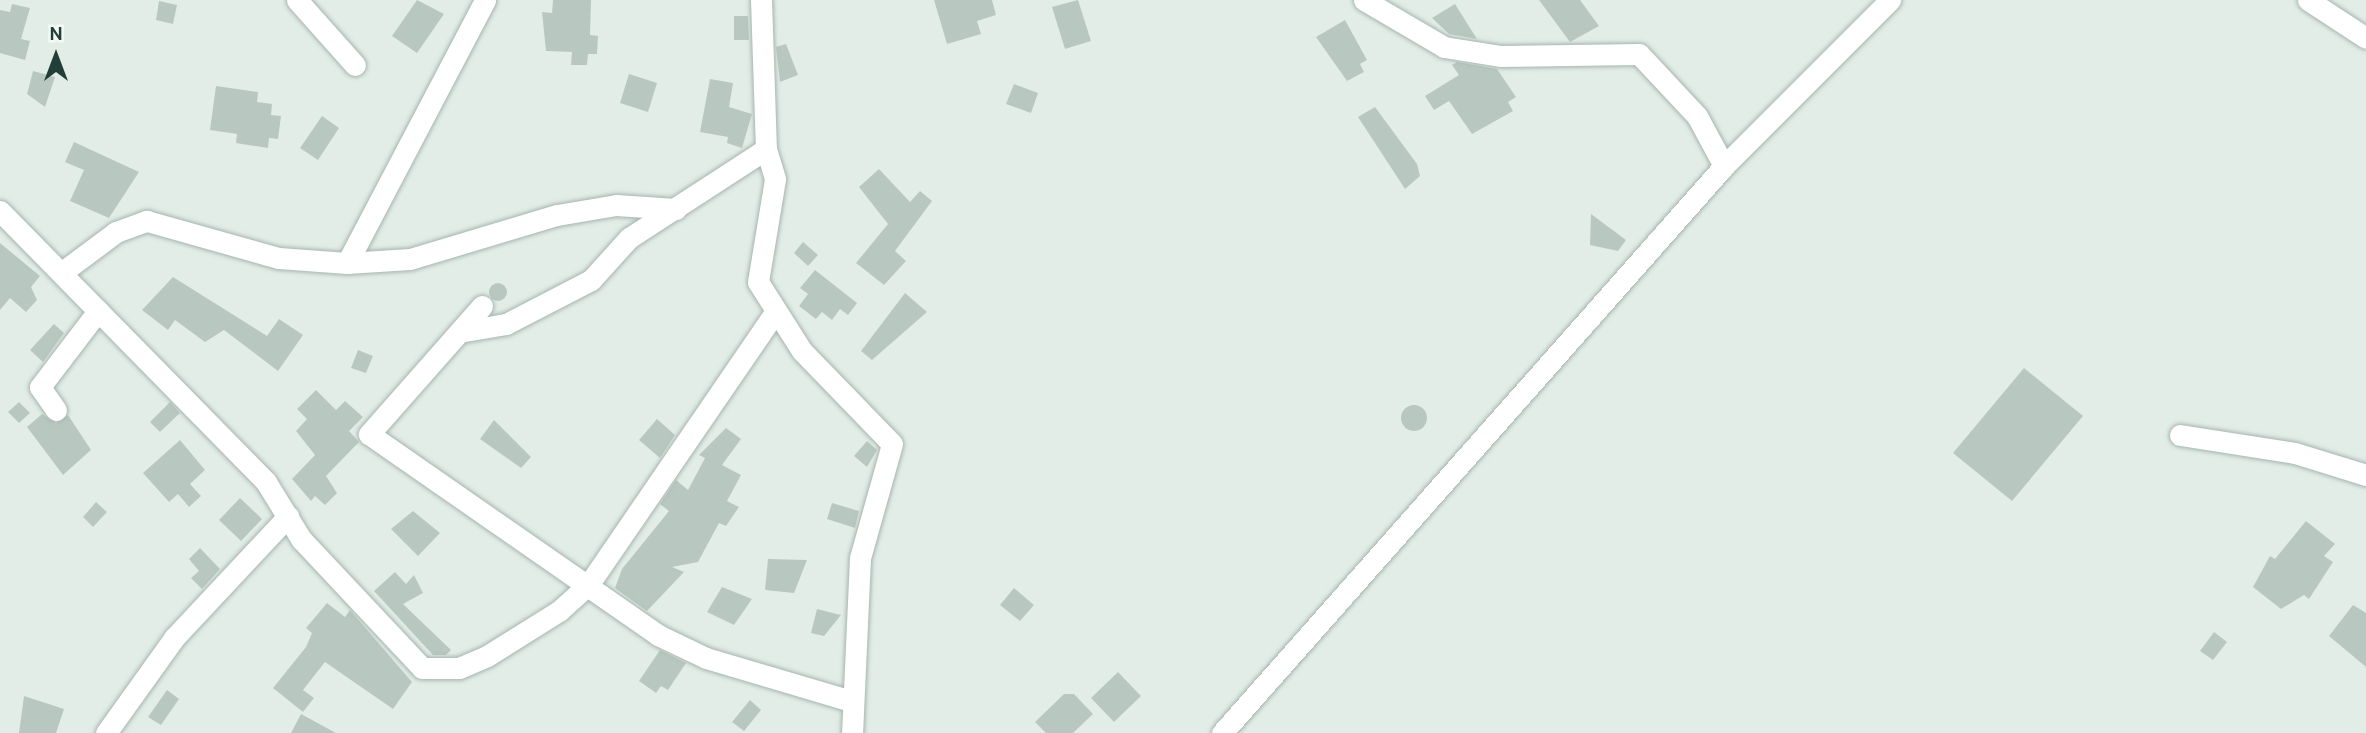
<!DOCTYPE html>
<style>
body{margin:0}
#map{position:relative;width:2366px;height:733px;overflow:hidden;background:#e3ede8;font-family:Overpass,sans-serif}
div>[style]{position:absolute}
.building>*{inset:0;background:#b8c8c1}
.round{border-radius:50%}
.roads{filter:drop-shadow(0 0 2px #a5b5af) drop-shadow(0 0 2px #a5b5af)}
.minor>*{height:21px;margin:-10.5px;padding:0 10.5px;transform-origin:10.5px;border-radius:10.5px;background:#fff}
span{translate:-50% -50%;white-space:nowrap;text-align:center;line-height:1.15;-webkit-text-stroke:5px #f4f9f6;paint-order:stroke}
.north{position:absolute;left:21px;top:21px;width:70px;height:70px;-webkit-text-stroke:5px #f4f9f6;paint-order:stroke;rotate:0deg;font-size:19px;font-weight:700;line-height:28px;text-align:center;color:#223f37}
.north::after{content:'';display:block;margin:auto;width:24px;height:32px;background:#223f37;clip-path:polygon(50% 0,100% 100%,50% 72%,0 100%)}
</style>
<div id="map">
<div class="building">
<div style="clip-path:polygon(417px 0,444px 14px,417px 53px,392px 36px)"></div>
<div style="clip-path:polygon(553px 0,591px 0,590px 35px,598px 36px,597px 54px,588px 54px,587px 65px,571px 65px,572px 52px,546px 51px,542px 12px,552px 13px)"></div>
<div style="clip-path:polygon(934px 0,992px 0,996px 15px,977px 21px,981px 34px,947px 44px)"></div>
<div style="clip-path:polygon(1078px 0,1091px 41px,1065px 49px,1052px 7px)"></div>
<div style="clip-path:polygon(1539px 0,1580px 0,1599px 26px,1570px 42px)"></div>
<div style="clip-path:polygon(159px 1px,177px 5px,173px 24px,156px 20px)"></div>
<div style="clip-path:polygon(12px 4px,30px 8px,21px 39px,30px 41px,25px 60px,0 53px,0 10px,10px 12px)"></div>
<div style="clip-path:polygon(1455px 4px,1477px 39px,1449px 34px,1432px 18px)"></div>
<div style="clip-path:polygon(734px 16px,748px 16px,749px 40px,734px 40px)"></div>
<div style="clip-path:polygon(1345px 20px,1367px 60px,1360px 64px,1364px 72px,1347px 81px,1316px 37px)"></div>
<div style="clip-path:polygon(786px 44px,798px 75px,780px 82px,776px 47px)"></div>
<div style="clip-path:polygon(1457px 62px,1497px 69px,1516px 97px,1508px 102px,1513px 111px,1472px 134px,1449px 101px,1434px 110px,1425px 96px,1459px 75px,1452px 65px)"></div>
<div style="clip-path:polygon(33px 71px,55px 77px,45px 107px,27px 94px)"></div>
<div style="clip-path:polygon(629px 74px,657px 83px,648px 112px,620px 103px)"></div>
<div style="clip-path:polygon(710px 79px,733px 83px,729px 107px,752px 114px,742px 148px,727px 143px,728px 137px,700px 132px)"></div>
<div style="clip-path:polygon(1014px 84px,1038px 93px,1031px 113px,1006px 104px)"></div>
<div style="clip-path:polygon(216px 86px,258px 92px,257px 102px,272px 104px,271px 115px,281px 116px,278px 139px,269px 138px,268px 148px,236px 143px,237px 134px,210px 130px)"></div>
<div style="clip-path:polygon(1375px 107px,1417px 164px,1420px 176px,1405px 189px,1358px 117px)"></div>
<div style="clip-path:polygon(322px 116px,339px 128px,318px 160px,300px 148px)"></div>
<div style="clip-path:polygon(74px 142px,139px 172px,109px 218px,70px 201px,84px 170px,65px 162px)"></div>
<div style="clip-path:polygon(879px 169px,910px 202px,920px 191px,932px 201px,895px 251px,906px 261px,884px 285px,856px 263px,888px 224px,859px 187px)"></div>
<div style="clip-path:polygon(1591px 214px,1626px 240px,1618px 251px,1590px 245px)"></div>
<div style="clip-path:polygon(803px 242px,818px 255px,808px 266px,794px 253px)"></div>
<div style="clip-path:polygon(0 243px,40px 276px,31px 287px,37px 300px,26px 312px,10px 298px,0 310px)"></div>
<div style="clip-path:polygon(815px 270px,857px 303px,848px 315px,840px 309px,832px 320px,822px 312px,816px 319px,799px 306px,808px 294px,800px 288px)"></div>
<div style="clip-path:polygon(173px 277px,267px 336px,279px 319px,303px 335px,278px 371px,224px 330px,205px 342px,175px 320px,168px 330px,142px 310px)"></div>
<div class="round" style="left:489px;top:283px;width:18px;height:18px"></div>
<div style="clip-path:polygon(905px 293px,927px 312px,872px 360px,861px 351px)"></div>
<div style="clip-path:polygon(54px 324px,64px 333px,43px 362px,30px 350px)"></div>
<div style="clip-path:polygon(358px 350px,373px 356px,366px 373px,351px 368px)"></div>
<div style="clip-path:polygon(2024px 368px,2083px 416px,2012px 501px,1953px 453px)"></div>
<div style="clip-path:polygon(316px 390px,336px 410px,345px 401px,363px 417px,349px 431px,359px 442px,326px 476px,337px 493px,325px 505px,315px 496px,311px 501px,292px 479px,315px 455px,296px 431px,307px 419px,297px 409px)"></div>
<div style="clip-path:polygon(19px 402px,30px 413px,19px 423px,8px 412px)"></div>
<div style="clip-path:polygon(170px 402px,180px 413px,160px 432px,150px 422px)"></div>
<div class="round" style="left:1401px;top:405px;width:26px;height:26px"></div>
<div style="clip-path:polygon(42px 414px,56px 423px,68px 415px,91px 450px,63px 475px,27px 427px)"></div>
<div style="clip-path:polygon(657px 419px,675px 435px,660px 458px,639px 440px)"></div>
<div style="clip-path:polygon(494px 420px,531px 457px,521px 468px,480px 439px)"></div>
<div style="clip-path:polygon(726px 428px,741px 439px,722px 465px,741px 475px,727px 501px,739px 507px,726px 526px,719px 523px,698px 562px,672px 567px,684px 572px,647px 611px,615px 588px,622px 569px,669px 511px,660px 504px,676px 480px,688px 490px,705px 458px,699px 455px)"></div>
<div style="clip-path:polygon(180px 440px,205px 470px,190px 484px,201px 496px,189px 507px,178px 494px,169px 502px,143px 473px)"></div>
<div style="clip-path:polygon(867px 441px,877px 450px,867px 467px,854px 456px)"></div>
<div style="clip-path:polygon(240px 498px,262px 519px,241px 541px,219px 520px)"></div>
<div style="clip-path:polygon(96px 502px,107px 512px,93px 527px,83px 517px)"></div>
<div style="clip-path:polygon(832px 503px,859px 511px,855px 528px,827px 519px)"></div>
<div style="clip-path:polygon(413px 511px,440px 533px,418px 556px,391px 529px)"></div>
<div style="clip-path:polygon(2306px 521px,2335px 544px,2324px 556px,2333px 562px,2309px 599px,2304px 595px,2281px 609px,2253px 587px,2270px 556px,2275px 559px)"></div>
<div style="clip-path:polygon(200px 548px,220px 569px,202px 589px,191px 578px,199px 571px,189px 559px)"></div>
<div style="clip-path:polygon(768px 559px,807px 560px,794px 593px,765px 590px)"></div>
<div style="clip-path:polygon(395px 572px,406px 584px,414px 575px,423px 593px,403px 604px,451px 650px,446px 655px,433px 655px,374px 591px)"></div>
<div style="clip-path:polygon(722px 587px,752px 599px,734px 625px,707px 612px)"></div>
<div style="clip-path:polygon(1014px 588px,1034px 605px,1020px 621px,1000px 605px)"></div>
<div style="clip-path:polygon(327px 603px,345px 617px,350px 610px,412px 682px,393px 709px,325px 662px,303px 690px,314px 698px,303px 712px,273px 688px,306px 647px,312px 633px,306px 628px)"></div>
<div style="clip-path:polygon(2353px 605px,2366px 613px,2366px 667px,2329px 636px)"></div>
<div style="clip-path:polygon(817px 609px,841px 615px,824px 636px,811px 633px)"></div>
<div style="clip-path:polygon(2214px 632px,2227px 642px,2213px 660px,2200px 651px)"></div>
<div style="clip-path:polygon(660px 650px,686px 663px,668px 690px,661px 686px,656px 693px,639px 681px)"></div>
<div style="clip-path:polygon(1118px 672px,1141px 696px,1114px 722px,1091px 698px)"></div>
<div style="clip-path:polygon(167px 690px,179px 699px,161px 725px,148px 717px)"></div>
<div style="clip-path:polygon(1064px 694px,1074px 694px,1093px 714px,1073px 733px,1046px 733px,1035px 722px)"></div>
<div style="clip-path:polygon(24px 696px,64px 709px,56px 733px,19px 733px)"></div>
<div style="clip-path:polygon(750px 700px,761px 710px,744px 731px,732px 722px)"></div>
<div style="clip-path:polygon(301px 714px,336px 733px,291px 733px)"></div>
</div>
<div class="roads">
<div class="minor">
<div style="left:297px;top:0;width:87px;rotate:48.3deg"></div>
<div style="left:761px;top:0;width:149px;rotate:88.1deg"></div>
<div style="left:766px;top:149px;width:31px;rotate:73deg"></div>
<div style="left:775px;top:179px;width:104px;rotate:99.4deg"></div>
<div style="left:758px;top:282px;width:82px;rotate:57.5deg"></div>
<div style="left:802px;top:351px;width:129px;rotate:45.9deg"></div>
<div style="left:892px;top:444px;width:118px;rotate:105.7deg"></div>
<div style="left:860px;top:558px;width:175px;rotate:92.6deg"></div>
<div style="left:1364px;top:0;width:93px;rotate:30.4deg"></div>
<div style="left:1444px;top:47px;width:58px;rotate:9deg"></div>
<div style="left:1501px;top:56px;width:138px;rotate:-0.8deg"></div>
<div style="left:1639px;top:54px;width:85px;rotate:46.9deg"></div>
<div style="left:1697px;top:116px;width:57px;rotate:61.6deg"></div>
<div style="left:2308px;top:0;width:69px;rotate:33.2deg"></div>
<div style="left:0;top:211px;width:380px;rotate:45.5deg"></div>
<div style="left:266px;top:482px;width:67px;rotate:58.4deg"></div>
<div style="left:301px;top:539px;width:177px;rotate:46.8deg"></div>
<div style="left:422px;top:668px;width:37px"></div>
<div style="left:459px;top:668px;width:30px;rotate:-23deg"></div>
<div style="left:487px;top:656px;width:85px;rotate:-32deg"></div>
<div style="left:559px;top:611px;width:40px;rotate:-42deg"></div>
<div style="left:589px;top:584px;width:327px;rotate:-55.6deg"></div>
<div style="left:347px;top:263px;width:297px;rotate:-62.3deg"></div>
<div style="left:61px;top:273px;width:69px;rotate:-36.7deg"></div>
<div style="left:116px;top:232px;width:33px;rotate:-20deg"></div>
<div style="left:147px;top:221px;width:137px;rotate:15.7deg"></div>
<div style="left:279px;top:258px;width:68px;rotate:4.2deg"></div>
<div style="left:347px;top:263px;width:63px;rotate:-3.6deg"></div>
<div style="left:410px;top:259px;width:153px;rotate:-16.7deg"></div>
<div style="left:557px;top:215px;width:60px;rotate:-9.6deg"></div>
<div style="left:616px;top:205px;width:60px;rotate:3.8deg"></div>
<div style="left:482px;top:306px;width:171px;rotate:131.4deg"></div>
<div style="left:369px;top:434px;width:352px;rotate:34.8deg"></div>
<div style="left:658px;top:635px;width:53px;rotate:25.6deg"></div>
<div style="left:706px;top:658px;width:151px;rotate:16.5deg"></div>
<div style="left:459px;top:332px;width:48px;rotate:-9.7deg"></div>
<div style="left:506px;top:324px;width:96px;rotate:-27.4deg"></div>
<div style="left:591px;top:280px;width:57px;rotate:-47.9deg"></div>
<div style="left:629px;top:238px;width:163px;rotate:-33deg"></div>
<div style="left:56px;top:410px;width:28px;rotate:-125deg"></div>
<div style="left:40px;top:387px;width:96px;rotate:-52.7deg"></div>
<div style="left:2180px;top:435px;width:116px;rotate:8.9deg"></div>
<div style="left:2295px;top:453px;width:74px;rotate:17.2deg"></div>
<div style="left:106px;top:733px;width:117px;rotate:-54.4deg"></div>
<div style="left:174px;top:638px;width:167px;rotate:-46.9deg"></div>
<div style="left:1222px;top:733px;width:757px;rotate:-48.48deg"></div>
<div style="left:1724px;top:166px;width:235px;rotate:-45deg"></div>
</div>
</div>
<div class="north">N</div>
</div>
